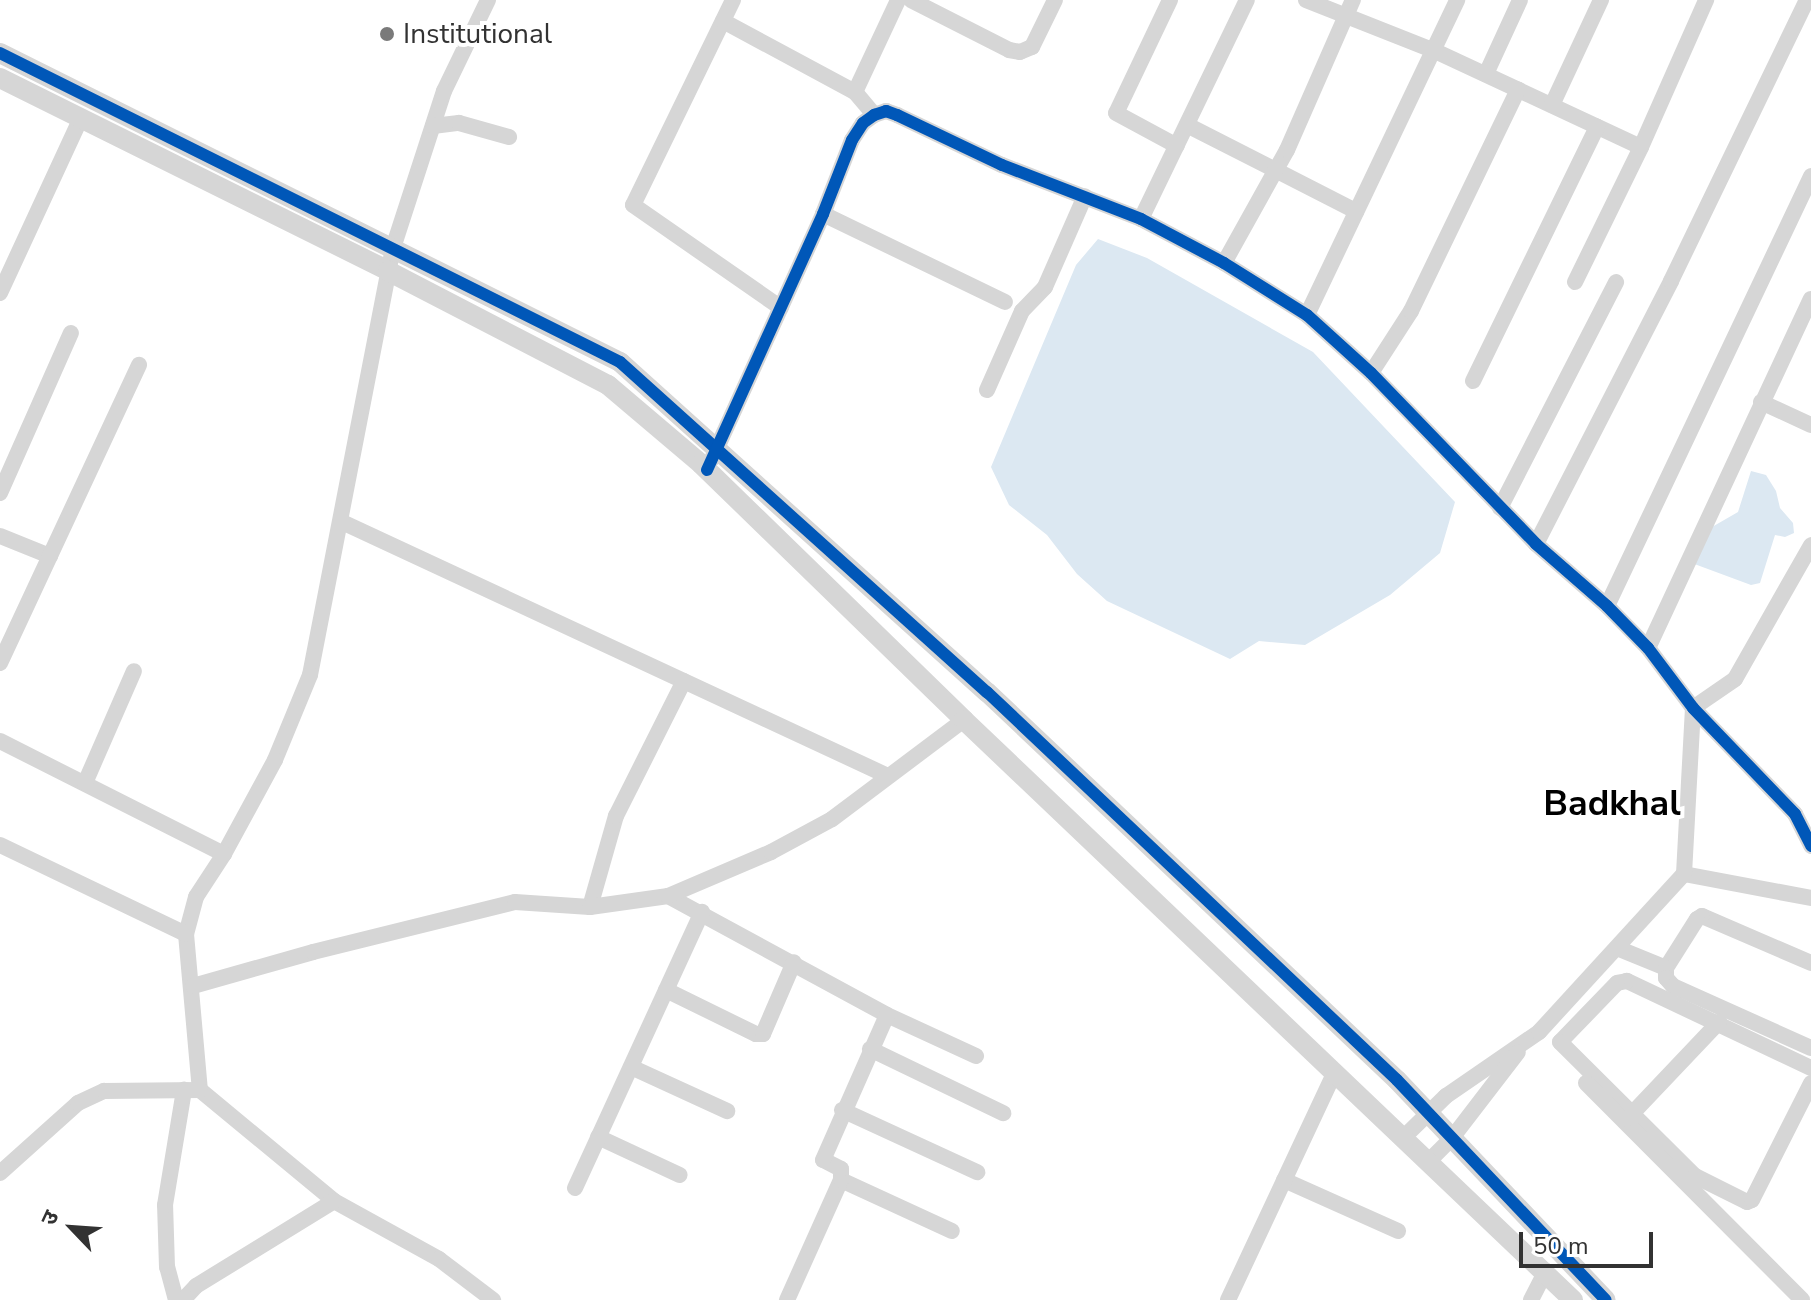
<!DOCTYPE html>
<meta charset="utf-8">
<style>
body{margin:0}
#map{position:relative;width:1811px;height:1300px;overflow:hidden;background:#fff;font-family:"Nunito Sans","Noto Sans Devanagari",sans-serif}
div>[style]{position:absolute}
.water>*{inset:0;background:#dce8f2}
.minor>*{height:16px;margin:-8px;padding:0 8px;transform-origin:8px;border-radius:8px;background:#d6d6d6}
.tertiary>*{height:20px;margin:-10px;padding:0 10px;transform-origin:10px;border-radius:10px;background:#d6d6d6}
.cycleway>*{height:12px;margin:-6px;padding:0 6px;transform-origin:6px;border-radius:6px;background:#0057b8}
.dots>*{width:22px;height:22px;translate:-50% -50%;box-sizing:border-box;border:4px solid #fff;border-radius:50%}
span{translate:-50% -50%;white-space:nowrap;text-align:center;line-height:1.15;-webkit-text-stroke:8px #fff;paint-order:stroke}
.poi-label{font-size:28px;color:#323232}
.left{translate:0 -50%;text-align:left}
.district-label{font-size:36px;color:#000;font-weight:700}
.north{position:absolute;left:32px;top:1188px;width:80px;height:80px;-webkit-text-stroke:6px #fff;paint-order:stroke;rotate:295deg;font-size:22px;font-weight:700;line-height:32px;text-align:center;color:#323232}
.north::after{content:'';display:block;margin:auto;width:28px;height:36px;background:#323232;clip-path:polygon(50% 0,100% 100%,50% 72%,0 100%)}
.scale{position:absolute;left:1519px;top:1232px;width:134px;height:36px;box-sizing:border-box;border:4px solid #323232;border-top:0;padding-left:10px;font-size:24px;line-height:28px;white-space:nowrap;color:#323232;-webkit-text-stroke:6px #fff;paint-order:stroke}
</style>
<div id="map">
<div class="water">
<div style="clip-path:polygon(1098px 239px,1147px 258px,1313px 352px,1455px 502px,1440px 553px,1390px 595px,1305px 645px,1259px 641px,1230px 659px,1107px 601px,1077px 574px,1047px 535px,1009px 505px,991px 467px,1076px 265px)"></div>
<div style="clip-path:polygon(1751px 471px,1766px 475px,1776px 491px,1780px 508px,1793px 523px,1794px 533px,1785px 537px,1775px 535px,1760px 583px,1751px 585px,1689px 562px,1712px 527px,1738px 512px)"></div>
</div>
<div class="minor">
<div style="left:488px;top:0;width:101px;rotate:115.8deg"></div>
<div style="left:444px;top:91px;width:165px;rotate:108deg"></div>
<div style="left:393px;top:248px;width:435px;rotate:101deg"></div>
<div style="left:310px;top:675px;width:92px;rotate:112.4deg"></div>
<div style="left:275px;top:760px;width:107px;rotate:118.5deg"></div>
<div style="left:224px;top:854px;width:51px;rotate:123.1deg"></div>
<div style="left:196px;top:897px;width:38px;rotate:105deg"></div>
<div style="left:186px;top:934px;width:157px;rotate:84.9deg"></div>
<div style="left:200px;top:1090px;width:174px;rotate:39.6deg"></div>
<div style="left:334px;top:1201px;width:120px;rotate:28.9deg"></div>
<div style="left:439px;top:1259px;width:68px;rotate:37.2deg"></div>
<div style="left:733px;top:0;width:228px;rotate:116deg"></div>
<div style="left:633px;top:205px;width:180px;rotate:34.8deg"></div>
<div style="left:911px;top:0;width:110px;rotate:27deg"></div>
<div style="left:1009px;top:50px;width:11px;rotate:10deg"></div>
<div style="left:1020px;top:52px;width:13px;rotate:-23deg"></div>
<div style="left:1032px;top:47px;width:52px;rotate:-63.9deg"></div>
<div style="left:1170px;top:0;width:125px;rotate:115.5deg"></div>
<div style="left:1116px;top:113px;width:69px;rotate:28.4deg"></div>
<div style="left:1306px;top:0;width:139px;rotate:21.6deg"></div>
<div style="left:1435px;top:51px;width:227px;rotate:25deg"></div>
<div style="left:723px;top:21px;width:150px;rotate:28.3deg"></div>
<div style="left:855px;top:92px;width:30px;rotate:50deg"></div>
<div style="left:1486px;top:74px;width:81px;rotate:-65.3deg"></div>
<div style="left:855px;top:92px;width:102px;rotate:-64.9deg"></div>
<div style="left:1552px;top:105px;width:116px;rotate:-65deg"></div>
<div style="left:1187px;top:125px;width:190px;rotate:27deg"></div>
<div style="left:433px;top:126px;width:26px;rotate:-7deg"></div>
<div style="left:459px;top:123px;width:52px;rotate:15.6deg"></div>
<div style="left:823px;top:214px;width:202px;rotate:25.8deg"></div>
<div style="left:1141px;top:219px;width:243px;rotate:-64.2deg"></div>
<div style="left:1224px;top:263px;width:129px;rotate:-60.9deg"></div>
<div style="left:1287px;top:150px;width:164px;rotate:-66.3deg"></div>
<div style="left:1575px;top:282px;width:150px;rotate:-63.9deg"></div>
<div style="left:1641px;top:147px;width:161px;rotate:-66.1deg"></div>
<div style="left:0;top:293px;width:193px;rotate:-65.2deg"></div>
<div style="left:1307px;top:315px;width:349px;rotate:-64.5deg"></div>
<div style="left:1371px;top:373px;width:74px;rotate:-57.2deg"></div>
<div style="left:1411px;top:311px;width:246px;rotate:-64.2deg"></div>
<div style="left:1473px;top:381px;width:283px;rotate:-64deg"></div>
<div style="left:987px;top:390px;width:86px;rotate:-66.1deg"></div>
<div style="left:1022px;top:311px;width:33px;rotate:-46deg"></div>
<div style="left:1045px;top:287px;width:99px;rotate:-66.3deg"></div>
<div style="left:1761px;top:402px;width:55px;rotate:24.7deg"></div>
<div style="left:712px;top:459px;width:269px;rotate:-65.6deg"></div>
<div style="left:823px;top:214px;width:79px;rotate:-68.6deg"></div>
<div style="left:852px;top:140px;width:20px;rotate:-57deg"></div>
<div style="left:863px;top:123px;width:14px;rotate:-36deg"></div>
<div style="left:874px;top:115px;width:13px;rotate:-18deg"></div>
<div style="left:886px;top:111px;width:12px;rotate:20deg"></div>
<div style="left:897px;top:115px;width:116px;rotate:25.5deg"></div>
<div style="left:1002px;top:165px;width:149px;rotate:21.2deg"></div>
<div style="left:1141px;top:219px;width:94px;rotate:27.9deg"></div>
<div style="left:1224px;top:263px;width:98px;rotate:32.1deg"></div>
<div style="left:1307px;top:315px;width:86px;rotate:42.2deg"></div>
<div style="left:1371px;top:373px;width:238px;rotate:46deg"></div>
<div style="left:1536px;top:544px;width:94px;rotate:41.1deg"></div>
<div style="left:1607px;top:606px;width:59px;rotate:45.7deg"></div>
<div style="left:1648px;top:648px;width:75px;rotate:53.1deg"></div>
<div style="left:1693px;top:708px;width:147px;rotate:46.1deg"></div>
<div style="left:1795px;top:814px;width:36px;rotate:63deg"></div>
<div style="left:0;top:493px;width:175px;rotate:-66.1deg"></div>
<div style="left:1500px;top:508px;width:254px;rotate:-62.8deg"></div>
<div style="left:342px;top:522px;width:602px;rotate:24.95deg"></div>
<div style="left:0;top:536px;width:54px;rotate:21.8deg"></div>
<div style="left:1536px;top:544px;width:296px;rotate:-62.8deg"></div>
<div style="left:1671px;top:281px;width:312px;rotate:-64.2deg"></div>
<div style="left:1607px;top:606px;width:476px;rotate:-64.6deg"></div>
<div style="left:1648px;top:648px;width:385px;rotate:-65deg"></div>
<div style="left:0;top:663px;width:329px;rotate:-65deg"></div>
<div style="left:0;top:741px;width:251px;rotate:26.8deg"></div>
<div style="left:85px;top:783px;width:122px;rotate:-66.4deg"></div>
<div style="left:0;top:845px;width:206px;rotate:25.6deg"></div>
<div style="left:1684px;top:874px;width:129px;rotate:10.7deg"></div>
<div style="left:668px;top:896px;width:249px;rotate:28.5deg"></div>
<div style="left:887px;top:1015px;width:98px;rotate:24.7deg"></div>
<div style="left:590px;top:907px;width:95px;rotate:-74.1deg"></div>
<div style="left:616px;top:816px;width:151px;rotate:-63.3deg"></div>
<div style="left:1617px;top:948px;width:53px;rotate:22.2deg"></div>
<div style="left:1811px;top:963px;width:119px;rotate:-156.7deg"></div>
<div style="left:1702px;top:916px;width:6px;rotate:149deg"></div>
<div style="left:1697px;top:919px;width:58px;rotate:122.3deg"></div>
<div style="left:1666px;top:968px;width:10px;rotate:90deg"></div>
<div style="left:1666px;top:978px;width:11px;rotate:49deg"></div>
<div style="left:1673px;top:986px;width:151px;rotate:24.2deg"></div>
<div style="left:193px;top:986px;width:125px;rotate:-15.8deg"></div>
<div style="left:313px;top:952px;width:208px;rotate:-13.9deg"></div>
<div style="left:515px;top:902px;width:75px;rotate:3.8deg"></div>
<div style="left:590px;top:907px;width:79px;rotate:-8deg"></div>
<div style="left:668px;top:896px;width:112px;rotate:-23.1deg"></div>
<div style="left:771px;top:852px;width:69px;rotate:-28.4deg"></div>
<div style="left:832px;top:819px;width:165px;rotate:-36.9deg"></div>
<div style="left:666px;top:990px;width:100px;rotate:26.1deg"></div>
<div style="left:756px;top:1034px;width:7px"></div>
<div style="left:763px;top:1034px;width:78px;rotate:-66.7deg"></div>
<div style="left:870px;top:1049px;width:148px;rotate:25.7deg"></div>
<div style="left:631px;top:1067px;width:106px;rotate:24.6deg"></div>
<div style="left:1811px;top:1068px;width:204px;rotate:-154.7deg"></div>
<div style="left:1627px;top:981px;width:10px;rotate:169deg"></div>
<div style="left:1617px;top:983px;width:82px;rotate:134deg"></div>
<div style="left:1560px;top:1042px;width:190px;rotate:44.8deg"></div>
<div style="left:1695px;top:1176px;width:58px;rotate:26.6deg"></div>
<div style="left:1747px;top:1202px;width:5px;rotate:-22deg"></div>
<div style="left:1752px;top:1200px;width:131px;rotate:-63.2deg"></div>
<div style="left:1586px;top:1083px;width:306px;rotate:45.1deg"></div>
<div style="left:842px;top:1110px;width:149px;rotate:24.7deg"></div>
<div style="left:1627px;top:1119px;width:134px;rotate:-46.5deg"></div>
<div style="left:598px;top:1137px;width:90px;rotate:24.9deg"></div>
<div style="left:1404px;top:1137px;width:59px;rotate:-44.3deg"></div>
<div style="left:1446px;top:1096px;width:113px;rotate:-34.5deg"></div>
<div style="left:1539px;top:1032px;width:214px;rotate:-47.5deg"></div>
<div style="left:1684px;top:874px;width:166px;rotate:-86.9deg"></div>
<div style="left:1693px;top:708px;width:51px;rotate:-34.6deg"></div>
<div style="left:1735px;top:679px;width:154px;rotate:-60.4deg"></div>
<div style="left:1429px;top:1161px;width:33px;rotate:-45deg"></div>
<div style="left:1452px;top:1138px;width:108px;rotate:-52.5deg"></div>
<div style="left:0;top:1173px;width:105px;rotate:-41.9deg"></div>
<div style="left:78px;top:1103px;width:29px;rotate:-25deg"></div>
<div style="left:104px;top:1091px;width:96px;rotate:-0.6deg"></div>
<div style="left:841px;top:1180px;width:122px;rotate:24.7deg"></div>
<div style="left:1284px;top:1180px;width:125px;rotate:24.1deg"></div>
<div style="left:575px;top:1188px;width:304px;rotate:-65.3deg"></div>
<div style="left:176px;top:1300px;width:34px;rotate:-105deg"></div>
<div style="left:167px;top:1267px;width:62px;rotate:-91.8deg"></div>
<div style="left:165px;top:1205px;width:117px;rotate:-80.6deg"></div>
<div style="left:183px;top:1300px;width:19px;rotate:-47deg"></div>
<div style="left:196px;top:1286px;width:162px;rotate:-31.6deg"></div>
<div style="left:787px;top:1300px;width:132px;rotate:-65.8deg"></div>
<div style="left:841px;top:1180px;width:11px;rotate:-90deg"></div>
<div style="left:841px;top:1169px;width:20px;rotate:-153deg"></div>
<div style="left:823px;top:1160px;width:158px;rotate:-66.2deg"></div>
<div style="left:1228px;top:1300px;width:250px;rotate:-64.9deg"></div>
<div style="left:1531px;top:1300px;width:33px;rotate:-63deg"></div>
</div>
<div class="tertiary">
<div style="left:0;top:53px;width:693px;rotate:26.49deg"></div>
<div style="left:620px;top:362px;width:494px;rotate:42deg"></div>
<div style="left:987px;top:692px;width:564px;rotate:43.42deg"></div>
<div style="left:1397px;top:1080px;width:303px;rotate:46.5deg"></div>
<div style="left:0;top:78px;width:433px;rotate:26.4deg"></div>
<div style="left:388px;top:271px;width:248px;rotate:27.4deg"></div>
<div style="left:608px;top:385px;width:122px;rotate:40.3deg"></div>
<div style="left:701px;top:464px;width:367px;rotate:44.2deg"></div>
<div style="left:964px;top:720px;width:841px;rotate:43.6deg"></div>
</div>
<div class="cycleway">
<div style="left:0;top:53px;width:693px;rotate:26.49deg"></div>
<div style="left:620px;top:362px;width:494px;rotate:42deg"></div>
<div style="left:987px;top:692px;width:564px;rotate:43.42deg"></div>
<div style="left:1397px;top:1080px;width:303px;rotate:46.5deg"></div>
<div style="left:707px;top:470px;width:281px;rotate:-65.6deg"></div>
<div style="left:823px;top:214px;width:79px;rotate:-68.6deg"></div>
<div style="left:852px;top:140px;width:20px;rotate:-57deg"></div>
<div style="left:863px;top:123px;width:14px;rotate:-36deg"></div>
<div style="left:874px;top:115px;width:13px;rotate:-18deg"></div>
<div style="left:886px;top:111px;width:12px;rotate:20deg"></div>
<div style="left:897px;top:115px;width:116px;rotate:25.5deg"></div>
<div style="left:1002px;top:165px;width:149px;rotate:21.2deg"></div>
<div style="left:1141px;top:219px;width:94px;rotate:27.9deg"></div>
<div style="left:1224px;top:263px;width:98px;rotate:32.1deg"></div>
<div style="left:1307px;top:315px;width:86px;rotate:42.2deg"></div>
<div style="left:1371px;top:373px;width:238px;rotate:46deg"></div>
<div style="left:1536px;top:544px;width:94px;rotate:41.1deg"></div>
<div style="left:1607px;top:606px;width:59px;rotate:45.7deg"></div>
<div style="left:1648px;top:648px;width:75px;rotate:53.1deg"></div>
<div style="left:1693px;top:708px;width:147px;rotate:46.1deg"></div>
<div style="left:1795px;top:814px;width:36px;rotate:63deg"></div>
</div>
<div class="dots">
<div style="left:387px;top:34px;background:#7a7a7a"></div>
</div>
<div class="poi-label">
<span class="left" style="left:403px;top:34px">Institutional</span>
</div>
<div class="district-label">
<span style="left:1612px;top:804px">Badkhal</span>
</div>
<div class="north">उ</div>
<div class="scale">50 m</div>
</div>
